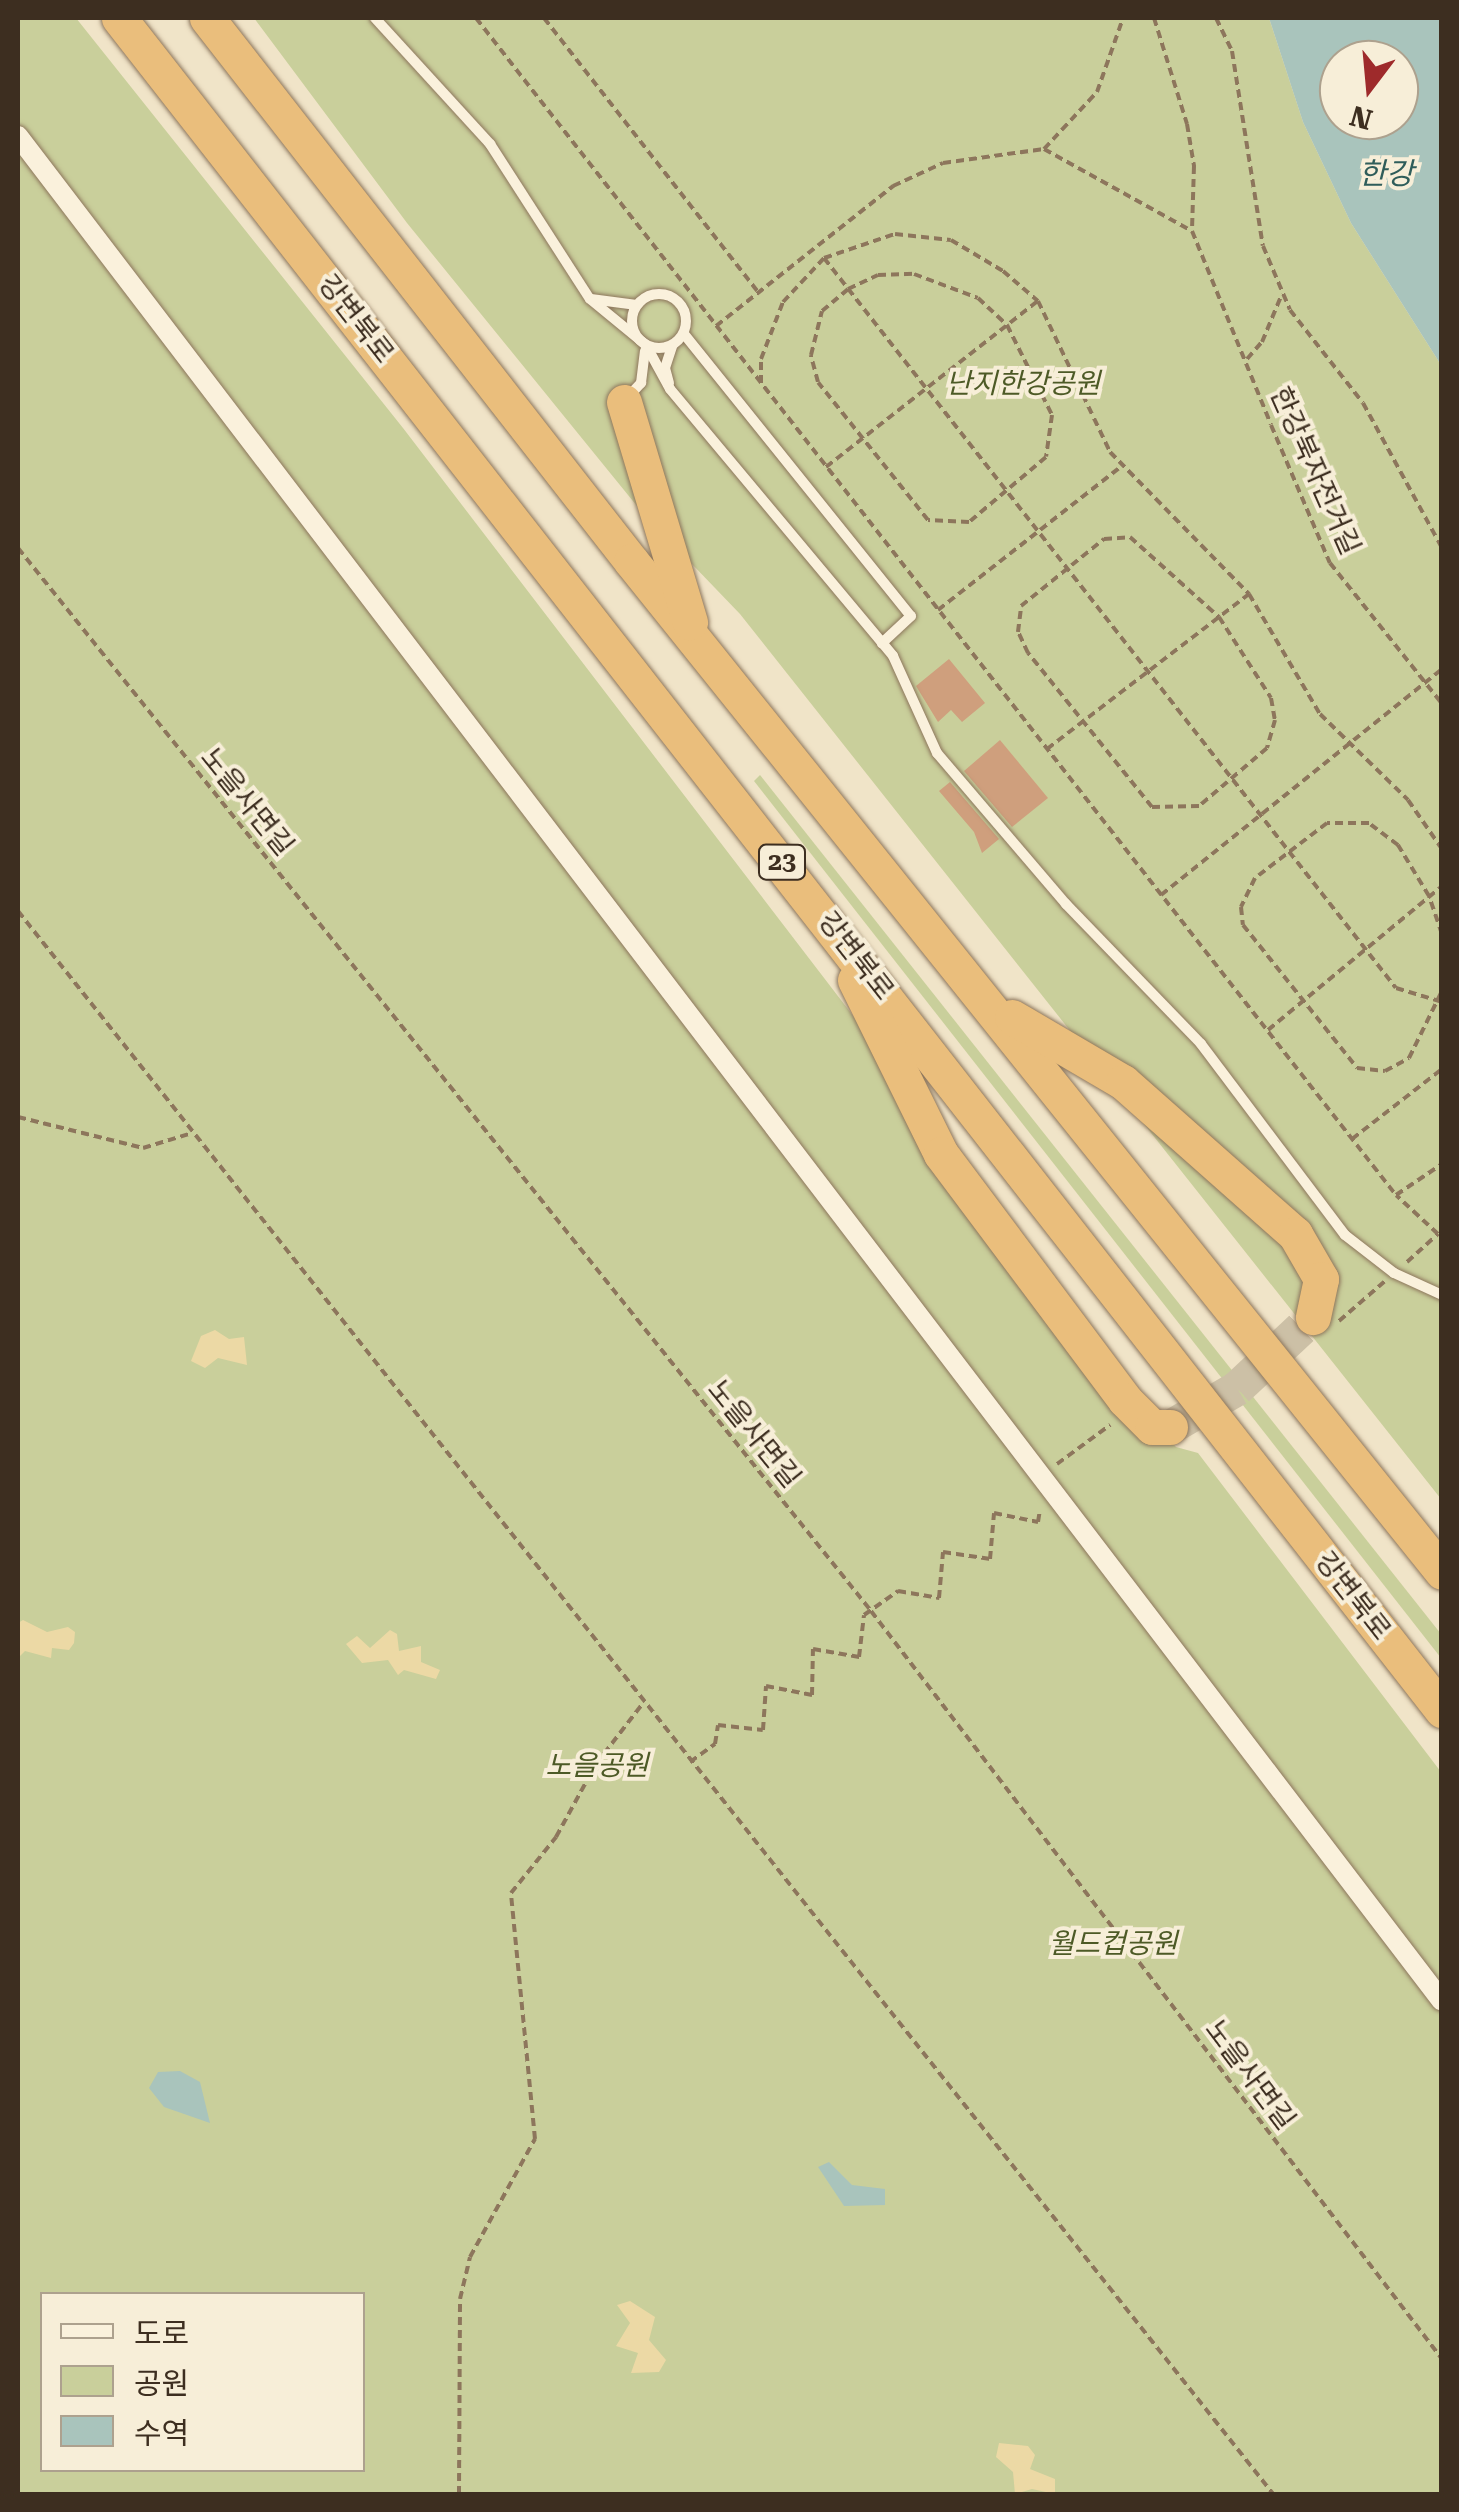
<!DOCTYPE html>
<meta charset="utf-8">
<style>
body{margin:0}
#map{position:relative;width:1459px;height:2512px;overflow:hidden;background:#f0e4c8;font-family:"Roboto Serif","Noto Sans KR",serif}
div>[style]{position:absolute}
.green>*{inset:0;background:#c9cf9b}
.sand>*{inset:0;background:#ecd9a5}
.water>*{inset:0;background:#a9c4bc}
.building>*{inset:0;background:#cf9f7d}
.trunk-tunnel>*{height:35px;margin-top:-17.5px;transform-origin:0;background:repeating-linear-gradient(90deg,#ccc0a6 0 35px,transparent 0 53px)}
.path>*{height:4px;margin-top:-2px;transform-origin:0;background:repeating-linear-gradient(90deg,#8d765c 0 8px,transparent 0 13px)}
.roads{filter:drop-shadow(0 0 2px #8d765c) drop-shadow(0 0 2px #8d765c)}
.service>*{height:10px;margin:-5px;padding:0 5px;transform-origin:5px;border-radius:5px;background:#faf1dc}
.service>.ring{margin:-5px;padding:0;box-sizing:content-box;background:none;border:10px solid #faf1dc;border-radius:50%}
.minor>*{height:20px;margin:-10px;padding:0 10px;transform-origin:10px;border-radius:10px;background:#faf1dc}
.trunk>*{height:35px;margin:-17.5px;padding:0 17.5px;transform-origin:17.5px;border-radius:17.5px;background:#eabe7c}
span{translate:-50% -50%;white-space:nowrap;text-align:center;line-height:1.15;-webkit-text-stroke:8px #f7eed8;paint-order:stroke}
.shield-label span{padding:2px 8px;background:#f7eed8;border:2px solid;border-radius:8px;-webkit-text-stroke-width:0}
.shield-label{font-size:25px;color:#3d2e20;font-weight:700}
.street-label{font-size:28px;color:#3d2e20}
.park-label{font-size:28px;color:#4d5a26;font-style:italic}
.water-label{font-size:30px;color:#2f5d5a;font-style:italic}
.frame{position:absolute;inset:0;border:20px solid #3d2e20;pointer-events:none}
.legend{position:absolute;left:40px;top:2292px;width:325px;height:180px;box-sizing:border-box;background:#f7eed8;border:2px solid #ada18e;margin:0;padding:12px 18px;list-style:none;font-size:30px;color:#3d2e20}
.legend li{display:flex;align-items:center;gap:20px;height:50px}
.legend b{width:50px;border:2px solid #ada18e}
.north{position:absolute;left:1319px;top:40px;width:100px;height:100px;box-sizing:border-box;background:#f7eed8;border:2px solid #ada18e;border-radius:50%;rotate:196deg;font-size:28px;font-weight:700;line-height:40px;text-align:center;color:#3d2e20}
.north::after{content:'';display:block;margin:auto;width:35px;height:45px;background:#9e2a2b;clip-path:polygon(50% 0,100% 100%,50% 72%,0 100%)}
</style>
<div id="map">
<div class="green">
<div style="clip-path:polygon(evenodd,18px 18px,76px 18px,403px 428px,893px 1068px,1085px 1342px,1176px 1447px,1198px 1453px,1441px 1772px,1442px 2494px,18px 2494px,18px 18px,42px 2294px,362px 2294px,362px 2470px,42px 2470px,42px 2294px)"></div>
<div style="clip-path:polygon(254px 18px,1269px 18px,1303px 122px,1351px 223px,1441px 365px,1441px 1499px,740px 614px,641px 511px,407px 223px)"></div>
<div style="clip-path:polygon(760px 775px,1441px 1634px,1441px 1658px,754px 781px)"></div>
</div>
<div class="sand">
<div style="clip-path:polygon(215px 1330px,229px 1339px,244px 1337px,247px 1365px,218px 1358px,205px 1368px,191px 1361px,201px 1336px)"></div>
<div style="clip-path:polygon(23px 1620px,47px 1632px,68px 1627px,75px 1632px,74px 1643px,69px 1650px,52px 1648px,51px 1658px,25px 1651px,18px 1658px,18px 1623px)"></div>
<div style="clip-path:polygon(390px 1630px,397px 1634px,399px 1651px,421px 1646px,421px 1662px,440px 1670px,436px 1679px,404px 1670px,398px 1675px,388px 1660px,362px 1663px,346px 1644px,357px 1636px,370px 1648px)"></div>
<div style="clip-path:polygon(630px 2301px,655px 2317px,649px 2340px,666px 2360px,659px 2372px,631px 2373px,638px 2353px,616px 2346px,630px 2323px,617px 2305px)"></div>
<div style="clip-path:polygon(999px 2443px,1028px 2446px,1035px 2455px,1030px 2469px,1055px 2479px,1055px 2494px,1032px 2489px,1015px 2494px,1013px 2472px,996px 2457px)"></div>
</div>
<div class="water">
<div style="clip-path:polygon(evenodd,1269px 18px,1441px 18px,1441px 365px,1351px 223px,1303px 122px,1269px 18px,1339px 60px,1399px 60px,1399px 120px,1339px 120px,1339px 60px)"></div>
<div style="clip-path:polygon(180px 2071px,200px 2082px,210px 2123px,164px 2107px,149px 2088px,158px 2072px)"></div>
<div style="clip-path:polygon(829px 2162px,852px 2185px,885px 2189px,885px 2205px,844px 2206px,818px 2167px)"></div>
</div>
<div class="building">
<div style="clip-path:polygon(949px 659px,985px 703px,962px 722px,951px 710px,938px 722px,916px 686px)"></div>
<div style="clip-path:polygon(1000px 740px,1048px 798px,1012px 827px,964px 771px)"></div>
<div style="clip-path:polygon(950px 782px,999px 839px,982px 853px,974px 832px,939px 791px)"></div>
</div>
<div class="trunk-tunnel">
<div style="left:1170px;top:1427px;width:78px;rotate:-30.2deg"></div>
<div style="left:1237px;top:1388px;width:104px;rotate:-43.1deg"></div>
</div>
<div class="path">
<div style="left:476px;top:18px;width:1494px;rotate:51.99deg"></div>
<div style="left:544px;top:18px;width:348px;rotate:52deg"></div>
<div style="left:1154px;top:18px;width:111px;rotate:72.7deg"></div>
<div style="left:1187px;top:124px;width:43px;rotate:80.5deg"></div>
<div style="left:1194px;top:166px;width:65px;rotate:91.8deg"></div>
<div style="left:1192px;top:231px;width:209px;rotate:67.8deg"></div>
<div style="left:1271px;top:425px;width:150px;rotate:66.9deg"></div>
<div style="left:1330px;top:563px;width:180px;rotate:51.5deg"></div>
<div style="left:1216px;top:18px;width:37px;rotate:64deg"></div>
<div style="left:1232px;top:51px;width:197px;rotate:81deg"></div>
<div style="left:1263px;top:246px;width:69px;rotate:67.1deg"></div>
<div style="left:1290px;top:310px;width:118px;rotate:51.9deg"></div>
<div style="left:1363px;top:403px;width:165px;rotate:61.4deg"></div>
<div style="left:1044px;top:149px;width:169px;rotate:29deg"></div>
<div style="left:824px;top:258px;width:927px;rotate:51.92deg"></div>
<div style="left:1396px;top:988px;width:48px;rotate:16.9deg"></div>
<div style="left:914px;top:274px;width:68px;rotate:20.6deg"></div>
<div style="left:978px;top:298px;width:40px;rotate:43deg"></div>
<div style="left:1007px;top:325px;width:101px;rotate:63.4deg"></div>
<div style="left:1052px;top:415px;width:42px;rotate:98.1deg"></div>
<div style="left:1046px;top:457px;width:101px;rotate:139.8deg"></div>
<div style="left:969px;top:522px;width:41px;rotate:-177.2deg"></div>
<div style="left:928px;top:520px;width:176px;rotate:-128.6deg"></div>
<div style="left:818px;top:382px;width:28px;rotate:-105deg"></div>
<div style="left:811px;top:355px;width:45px;rotate:-76deg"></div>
<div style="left:822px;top:311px;width:34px;rotate:-40deg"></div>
<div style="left:848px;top:289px;width:33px;rotate:-25deg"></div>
<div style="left:878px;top:275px;width:36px;rotate:-2deg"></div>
<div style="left:716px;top:326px;width:226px;rotate:-38.3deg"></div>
<div style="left:893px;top:186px;width:55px;rotate:-24.7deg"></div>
<div style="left:943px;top:163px;width:102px;rotate:-7.9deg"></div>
<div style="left:1044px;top:149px;width:78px;rotate:-47.1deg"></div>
<div style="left:1097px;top:92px;width:78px;rotate:-70.6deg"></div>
<div style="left:1247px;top:359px;width:23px;rotate:-49deg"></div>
<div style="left:1262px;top:342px;width:52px;rotate:-67.4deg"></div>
<div style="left:761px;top:383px;width:24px;rotate:-90deg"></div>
<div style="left:761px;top:359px;width:61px;rotate:-68.9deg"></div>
<div style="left:783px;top:302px;width:60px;rotate:-47deg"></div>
<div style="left:824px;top:258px;width:75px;rotate:-18.7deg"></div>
<div style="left:895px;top:234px;width:56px;rotate:6.1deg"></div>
<div style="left:951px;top:240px;width:61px;rotate:30.8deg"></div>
<div style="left:1003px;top:271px;width:46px;rotate:40.6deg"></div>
<div style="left:1038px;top:301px;width:167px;rotate:64.5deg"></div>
<div style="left:1110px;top:452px;width:199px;rotate:45.6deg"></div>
<div style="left:1249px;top:594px;width:139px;rotate:59.4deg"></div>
<div style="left:1320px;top:714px;width:123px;rotate:44.3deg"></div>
<div style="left:1408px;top:800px;width:60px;rotate:55.2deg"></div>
<div style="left:826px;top:467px;width:269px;rotate:-38.1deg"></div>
<div style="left:1130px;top:537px;width:120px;rotate:42deg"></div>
<div style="left:1219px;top:617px;width:96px;rotate:57.3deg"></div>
<div style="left:1271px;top:698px;width:22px;rotate:80deg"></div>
<div style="left:1275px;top:720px;width:29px;rotate:106deg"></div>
<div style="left:1267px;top:748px;width:89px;rotate:139.5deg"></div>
<div style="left:1199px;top:806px;width:47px;rotate:178.8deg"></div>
<div style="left:1152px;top:807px;width:198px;rotate:-128.8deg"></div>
<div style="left:1028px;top:653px;width:23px;rotate:-115deg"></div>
<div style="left:1018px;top:632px;width:26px;rotate:-83deg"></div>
<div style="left:1021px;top:606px;width:107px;rotate:-38.9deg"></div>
<div style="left:1104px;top:539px;width:26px;rotate:-4deg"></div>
<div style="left:18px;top:548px;width:1363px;rotate:51.25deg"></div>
<div style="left:871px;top:1611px;width:941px;rotate:52.64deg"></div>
<div style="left:938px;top:610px;width:230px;rotate:-38.1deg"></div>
<div style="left:1047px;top:749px;width:255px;rotate:-37.5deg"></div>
<div style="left:1161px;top:895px;width:361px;rotate:-38.8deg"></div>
<div style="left:18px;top:911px;width:2020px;rotate:51.59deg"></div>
<div style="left:1442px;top:934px;width:40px;rotate:-108.9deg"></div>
<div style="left:1429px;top:896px;width:60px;rotate:-121.3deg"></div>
<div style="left:1398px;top:845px;width:36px;rotate:-143deg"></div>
<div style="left:1369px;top:823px;width:42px;rotate:180deg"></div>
<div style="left:1327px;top:823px;width:91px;rotate:142.6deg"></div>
<div style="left:1255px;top:878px;width:32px;rotate:116deg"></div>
<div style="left:1241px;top:907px;width:18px;rotate:84deg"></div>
<div style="left:1243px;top:925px;width:183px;rotate:51.4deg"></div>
<div style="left:1357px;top:1068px;width:28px;rotate:6deg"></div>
<div style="left:1385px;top:1071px;width:27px;rotate:-28deg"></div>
<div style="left:1409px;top:1058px;width:75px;rotate:-63.8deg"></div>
<div style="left:1268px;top:1030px;width:226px;rotate:-39.6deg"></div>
<div style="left:18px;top:1117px;width:129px;rotate:13.9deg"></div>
<div style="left:143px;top:1148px;width:51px;rotate:-17deg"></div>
<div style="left:1352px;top:1139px;width:114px;rotate:-37.9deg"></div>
<div style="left:1407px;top:1262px;width:42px;rotate:-42.1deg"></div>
<div style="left:1438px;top:1234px;width:57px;rotate:-137.1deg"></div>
<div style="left:1396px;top:1195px;width:55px;rotate:-34deg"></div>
<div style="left:1339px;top:1321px;width:61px;rotate:-41deg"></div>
<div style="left:1057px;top:1464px;width:66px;rotate:-36.3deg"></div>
<div style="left:690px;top:1762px;width:31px;rotate:-36deg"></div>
<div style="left:715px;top:1744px;width:19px;rotate:-81deg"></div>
<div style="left:718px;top:1725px;width:45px;rotate:6.3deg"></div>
<div style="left:763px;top:1730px;width:44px;rotate:-86.1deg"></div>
<div style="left:766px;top:1686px;width:47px;rotate:11.1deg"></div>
<div style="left:812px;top:1695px;width:46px;rotate:-88.8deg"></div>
<div style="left:813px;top:1649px;width:47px;rotate:9.9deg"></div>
<div style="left:859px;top:1657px;width:42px;rotate:-83.2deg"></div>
<div style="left:864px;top:1615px;width:42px;rotate:-35.2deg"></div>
<div style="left:898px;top:1591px;width:42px;rotate:9.7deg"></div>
<div style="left:939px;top:1598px;width:46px;rotate:-85deg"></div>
<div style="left:943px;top:1552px;width:48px;rotate:8.5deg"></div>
<div style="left:990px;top:1559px;width:46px;rotate:-85deg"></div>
<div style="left:994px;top:1513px;width:45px;rotate:11.6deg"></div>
<div style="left:1038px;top:1522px;width:12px;rotate:-81deg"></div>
<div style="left:459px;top:2494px;width:195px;rotate:-89.7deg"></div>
<div style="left:460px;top:2299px;width:43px;rotate:-76.6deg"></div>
<div style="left:470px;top:2257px;width:135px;rotate:-61.2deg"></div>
<div style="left:535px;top:2139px;width:247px;rotate:-95.6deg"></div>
<div style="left:511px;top:1893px;width:72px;rotate:-51.2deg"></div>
<div style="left:556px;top:1837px;width:83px;rotate:-61.3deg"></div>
<div style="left:596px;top:1764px;width:78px;rotate:-52.3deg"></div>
</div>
<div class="roads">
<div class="service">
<div style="left:375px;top:18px;width:171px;rotate:47.6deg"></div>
<div style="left:490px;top:144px;width:184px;rotate:57.2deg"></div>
<div style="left:590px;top:299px;width:72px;rotate:39.4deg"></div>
<div style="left:646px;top:345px;width:50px;rotate:61.4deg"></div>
<div style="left:670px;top:389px;width:348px;rotate:50.1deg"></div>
<div style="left:893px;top:656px;width:107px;rotate:65.6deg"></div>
<div style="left:937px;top:753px;width:199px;rotate:49.5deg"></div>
<div style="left:1066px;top:904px;width:194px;rotate:46deg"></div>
<div style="left:1201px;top:1044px;width:239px;rotate:53deg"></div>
<div style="left:1345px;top:1235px;width:62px;rotate:37.8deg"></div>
<div style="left:1394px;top:1273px;width:53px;rotate:24.6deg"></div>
<div class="ring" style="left:632px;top:294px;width:44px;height:44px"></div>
<div style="left:591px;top:299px;width:46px;rotate:7.4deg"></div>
<div style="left:684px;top:334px;width:362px;rotate:51.2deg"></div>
<div style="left:911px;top:616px;width:40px;rotate:137deg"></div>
<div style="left:669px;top:383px;width:16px;rotate:-105deg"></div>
<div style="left:665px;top:368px;width:23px;rotate:-72deg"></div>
<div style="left:627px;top:398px;width:21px;rotate:-47deg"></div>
<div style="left:641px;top:383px;width:32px;rotate:-83deg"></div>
</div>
<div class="minor">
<div style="left:18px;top:136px;width:2346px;rotate:52.64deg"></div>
</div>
<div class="trunk">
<div style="left:119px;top:18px;width:2148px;rotate:51.98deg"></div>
<div style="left:207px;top:18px;width:689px;rotate:52.02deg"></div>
<div style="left:631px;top:561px;width:1296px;rotate:51.26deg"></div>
<div style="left:624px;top:402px;width:230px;rotate:73.3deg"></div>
<div style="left:855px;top:980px;width:194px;rotate:63.7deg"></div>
<div style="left:941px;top:1154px;width:307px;rotate:53.2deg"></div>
<div style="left:1125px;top:1400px;width:38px;rotate:45deg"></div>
<div style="left:1152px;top:1427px;width:18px"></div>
<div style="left:1012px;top:1017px;width:129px;rotate:30.4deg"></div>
<div style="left:1123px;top:1082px;width:230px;rotate:41.5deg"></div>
<div style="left:1295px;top:1234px;width:52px;rotate:60deg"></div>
<div style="left:1321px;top:1279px;width:39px;rotate:102deg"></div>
</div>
</div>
<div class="shield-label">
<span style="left:782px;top:862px">23</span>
</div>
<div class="street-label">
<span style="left:356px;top:319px;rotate:52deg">강변북로</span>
<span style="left:1315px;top:471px;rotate:66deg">한강북자전거길</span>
<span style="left:247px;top:802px;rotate:51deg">노을사면길</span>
<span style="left:856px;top:956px;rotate:52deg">강변북로</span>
<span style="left:754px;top:1434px;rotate:51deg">노을사면길</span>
<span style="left:1353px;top:1596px;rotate:52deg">강변북로</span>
<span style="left:1250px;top:2075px;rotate:53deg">노을사면길</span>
</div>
<div class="park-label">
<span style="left:1023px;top:384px">난지한강공원</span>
<span style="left:597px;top:1766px">노을공원</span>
<span style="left:1113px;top:1944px">월드컵공원</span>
</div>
<div class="water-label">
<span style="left:1386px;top:174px">한강</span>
</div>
<div class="frame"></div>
<ul class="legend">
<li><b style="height:12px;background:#faf1dc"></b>도로</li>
<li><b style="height:28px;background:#c9cf9b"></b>공원</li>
<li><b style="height:28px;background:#a9c4bc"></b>수역</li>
</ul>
<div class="north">N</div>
</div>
